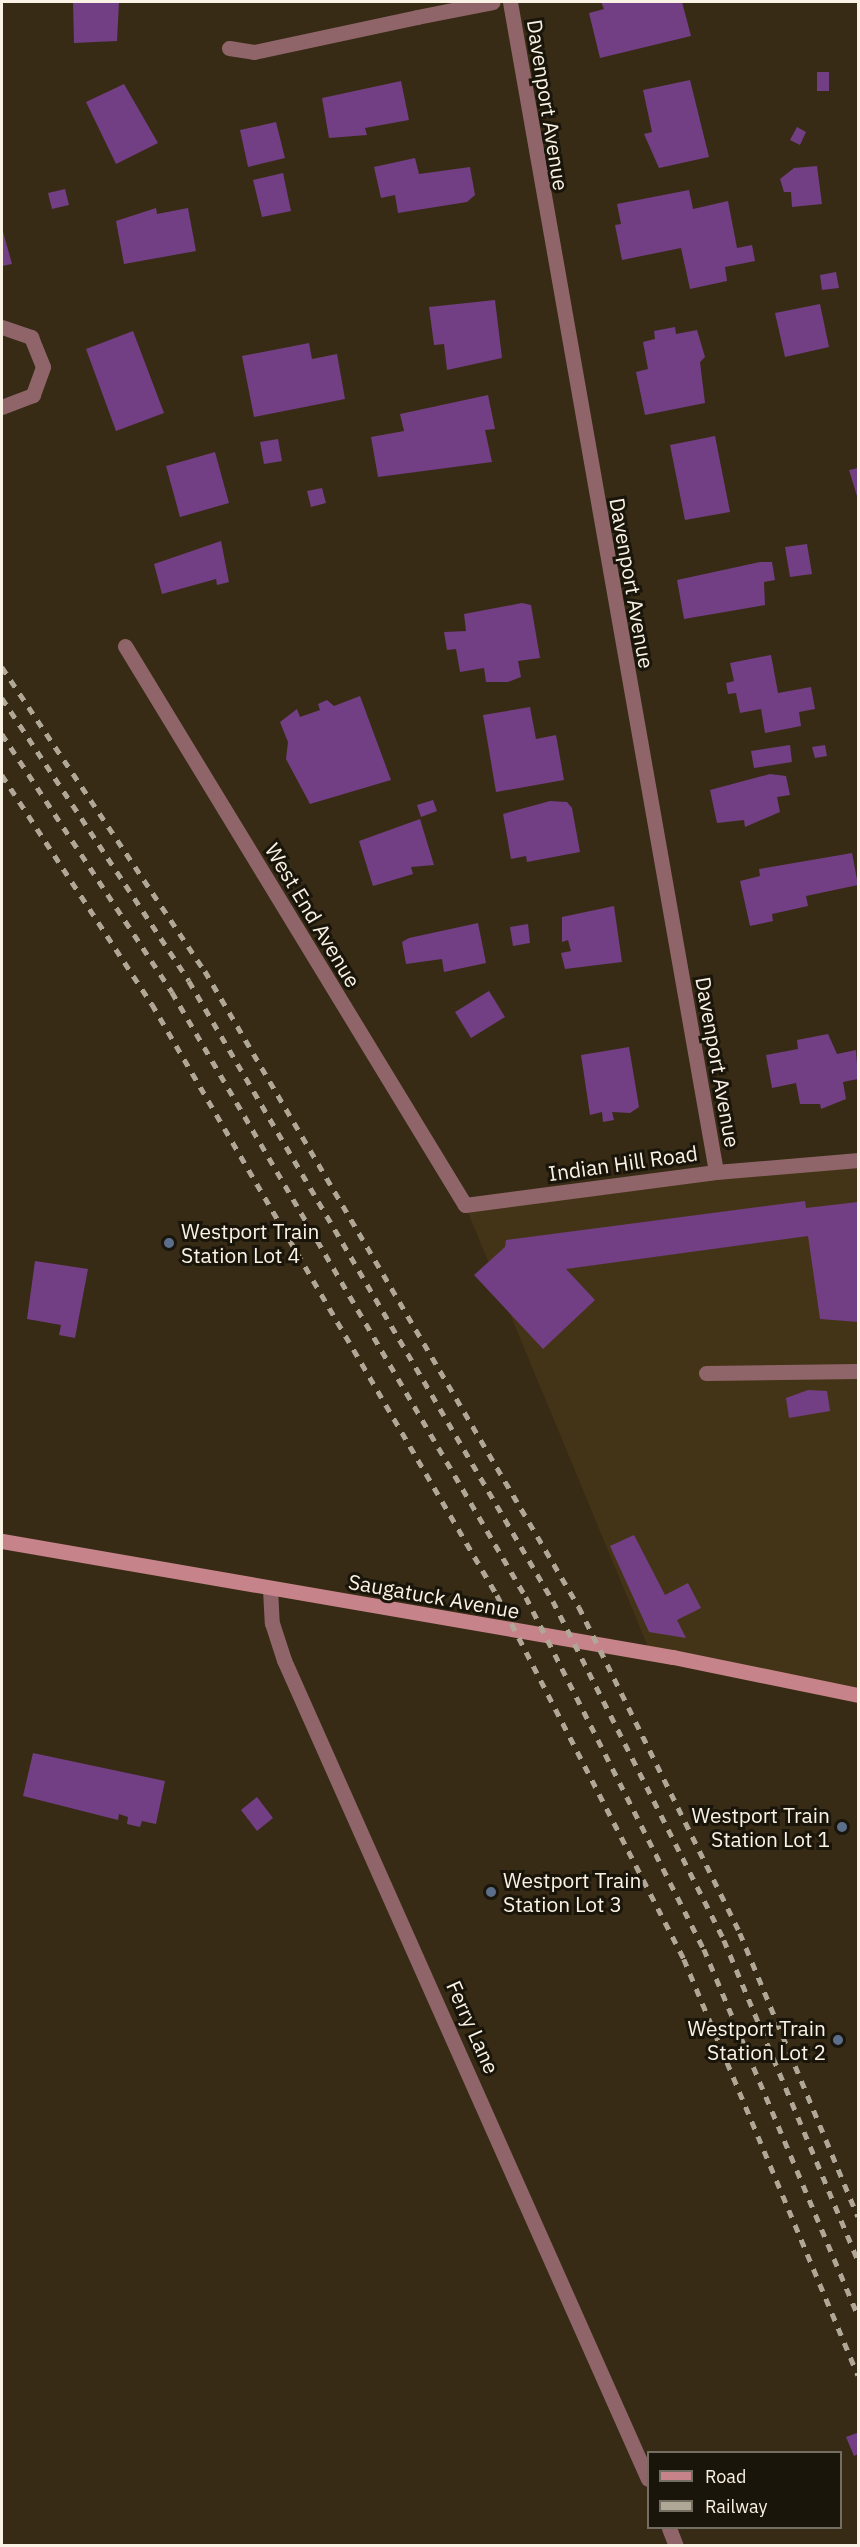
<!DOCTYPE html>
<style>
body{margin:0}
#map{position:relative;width:860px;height:2547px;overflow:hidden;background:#382b15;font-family:"IBM Plex Sans",sans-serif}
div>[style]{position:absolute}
.built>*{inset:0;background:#443417}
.building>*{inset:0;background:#723e84}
.service>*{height:15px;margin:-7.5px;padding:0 7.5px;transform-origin:7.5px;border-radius:7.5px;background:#8f6569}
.minor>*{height:15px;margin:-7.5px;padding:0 7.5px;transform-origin:7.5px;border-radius:7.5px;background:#8f6569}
.secondary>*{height:15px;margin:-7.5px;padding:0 7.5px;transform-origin:7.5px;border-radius:7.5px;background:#c6838a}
.rail>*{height:4.5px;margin-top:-2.25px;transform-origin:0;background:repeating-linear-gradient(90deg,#b1a796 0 8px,transparent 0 16px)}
.dots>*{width:16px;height:16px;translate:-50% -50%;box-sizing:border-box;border:3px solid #1a150b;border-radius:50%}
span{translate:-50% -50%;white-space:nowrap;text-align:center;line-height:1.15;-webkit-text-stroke:6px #1a150b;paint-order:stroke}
.street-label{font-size:21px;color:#faf2e4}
.poi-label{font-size:21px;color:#faf2e4}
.left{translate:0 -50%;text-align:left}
.right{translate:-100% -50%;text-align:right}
.frame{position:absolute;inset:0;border:3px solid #faf2e4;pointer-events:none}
.legend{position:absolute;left:647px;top:2451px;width:195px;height:78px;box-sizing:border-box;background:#1a150b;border:2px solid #746d62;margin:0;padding:8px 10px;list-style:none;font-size:18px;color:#faf2e4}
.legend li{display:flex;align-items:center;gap:12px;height:30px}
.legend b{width:30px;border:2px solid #746d62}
</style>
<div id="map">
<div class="built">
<div style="clip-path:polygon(858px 1160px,858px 1701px,651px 1654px,465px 1205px)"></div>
</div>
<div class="building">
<div style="clip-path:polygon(73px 2px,119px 2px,117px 41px,74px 43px)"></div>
<div style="clip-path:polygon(601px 2px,682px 2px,691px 36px,600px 58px,589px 13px,604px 9px)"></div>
<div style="clip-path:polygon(817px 72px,829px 72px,829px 91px,817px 91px)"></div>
<div style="clip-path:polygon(690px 80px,709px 157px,659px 168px,644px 134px,652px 132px,643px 90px)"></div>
<div style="clip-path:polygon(401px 81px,409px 120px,365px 128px,367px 135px,329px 138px,322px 98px)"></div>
<div style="clip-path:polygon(124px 84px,158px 143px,116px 164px,86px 102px)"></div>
<div style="clip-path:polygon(276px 122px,285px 158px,248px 167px,240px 130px)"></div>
<div style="clip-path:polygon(797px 127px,806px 132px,800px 145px,790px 140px)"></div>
<div style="clip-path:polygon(415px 158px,419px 174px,470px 167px,475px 195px,467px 202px,398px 213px,395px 195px,381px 198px,374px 167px)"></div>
<div style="clip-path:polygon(817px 166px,822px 204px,792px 207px,791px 192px,784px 192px,780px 179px,794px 168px)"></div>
<div style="clip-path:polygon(283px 173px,291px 211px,262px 217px,253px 180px)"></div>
<div style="clip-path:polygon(65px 189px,69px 205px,52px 209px,48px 193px)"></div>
<div style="clip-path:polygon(689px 190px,693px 209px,728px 201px,737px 248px,752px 245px,755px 261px,725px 267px,727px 281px,690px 289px,681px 248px,622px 260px,615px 225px,621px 224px,617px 204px)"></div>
<div style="clip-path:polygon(156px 208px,157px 214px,188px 208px,196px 251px,124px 264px,116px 221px)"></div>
<div style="clip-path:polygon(2px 228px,12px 264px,2px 266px)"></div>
<div style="clip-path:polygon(836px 272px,839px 288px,822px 290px,820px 275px)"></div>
<div style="clip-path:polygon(495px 300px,502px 358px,447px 370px,444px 344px,434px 345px,429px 307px)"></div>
<div style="clip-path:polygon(820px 304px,829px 347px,785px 357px,775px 313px)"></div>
<div style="clip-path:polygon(675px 327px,676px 334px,697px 330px,705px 357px,700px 362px,705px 403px,645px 415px,636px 372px,648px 369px,643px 342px,655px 339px,654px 331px)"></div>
<div style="clip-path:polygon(133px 331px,164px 413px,116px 431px,86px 349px)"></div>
<div style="clip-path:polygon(309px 343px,312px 359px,337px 354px,345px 399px,254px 417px,242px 356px)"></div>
<div style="clip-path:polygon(488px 395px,495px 429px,485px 430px,492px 462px,378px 477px,371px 437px,404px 431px,400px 414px)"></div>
<div style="clip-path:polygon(715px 436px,730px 512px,685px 520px,670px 445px)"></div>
<div style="clip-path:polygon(278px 439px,282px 461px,264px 464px,260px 442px)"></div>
<div style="clip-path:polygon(215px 452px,229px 503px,180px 517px,166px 466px)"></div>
<div style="clip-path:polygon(858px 468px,858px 496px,857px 496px,849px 470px)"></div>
<div style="clip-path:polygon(322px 488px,326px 503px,311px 507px,307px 491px)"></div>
<div style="clip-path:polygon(221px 541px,229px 582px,217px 585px,216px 579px,162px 594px,154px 564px)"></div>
<div style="clip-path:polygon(807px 544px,812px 574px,790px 577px,785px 547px)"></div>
<div style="clip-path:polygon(760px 562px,772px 562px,775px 580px,764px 582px,765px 605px,684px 619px,677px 580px)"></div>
<div style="clip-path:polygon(522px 603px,531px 605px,540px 658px,518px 661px,521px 677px,508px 682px,486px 682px,484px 668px,460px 672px,456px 649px,447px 650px,444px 632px,466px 631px,464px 614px)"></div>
<div style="clip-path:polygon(771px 655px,778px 693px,811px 687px,815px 709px,799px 712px,801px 726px,765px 733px,761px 709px,740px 713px,736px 693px,728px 694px,726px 683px,734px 681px,730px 663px)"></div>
<div style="clip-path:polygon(360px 696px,391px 780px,310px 804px,286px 759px,288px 742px,280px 722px,297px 709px,300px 717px,320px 710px,318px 704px,327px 700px,334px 706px)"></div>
<div style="clip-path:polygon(530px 707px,536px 739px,556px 735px,564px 780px,496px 792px,483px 715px)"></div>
<div style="clip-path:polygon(790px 745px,792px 762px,754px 768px,751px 751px)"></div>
<div style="clip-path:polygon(825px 745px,827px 756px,815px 758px,812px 747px)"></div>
<div style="clip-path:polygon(770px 774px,786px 776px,790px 795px,777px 797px,780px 812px,745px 827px,744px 820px,717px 823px,710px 790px)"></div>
<div style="clip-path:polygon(433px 800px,437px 811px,421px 817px,417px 805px)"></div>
<div style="clip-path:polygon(550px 801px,567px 802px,572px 808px,580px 852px,527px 862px,526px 856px,511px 859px,503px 814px)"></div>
<div style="clip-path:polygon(420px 819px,434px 865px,411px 867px,413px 874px,373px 886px,359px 841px)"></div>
<div style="clip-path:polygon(852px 853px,858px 885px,806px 896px,808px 906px,772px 914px,773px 921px,750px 926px,740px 881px,760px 876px,759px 869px)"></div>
<div style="clip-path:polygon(614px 906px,622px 962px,565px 969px,561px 953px,571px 951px,568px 940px,562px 942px,562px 917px)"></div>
<div style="clip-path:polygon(478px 923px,486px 963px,444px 972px,442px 959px,406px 964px,402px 942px,409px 938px)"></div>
<div style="clip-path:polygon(528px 924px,530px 943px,513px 946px,510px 927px)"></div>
<div style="clip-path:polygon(489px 991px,505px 1017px,471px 1038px,455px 1012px)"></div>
<div style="clip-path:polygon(828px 1034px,837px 1054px,856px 1050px,858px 1079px,843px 1082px,846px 1099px,821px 1109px,820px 1104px,800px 1104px,796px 1083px,772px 1088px,766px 1055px,798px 1049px,797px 1040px)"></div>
<div style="clip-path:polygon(629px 1047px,639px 1107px,630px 1113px,612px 1112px,614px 1120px,603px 1122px,602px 1112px,590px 1115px,581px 1055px)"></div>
<div style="clip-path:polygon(805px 1201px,806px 1208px,858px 1202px,858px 1322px,820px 1319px,808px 1236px,566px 1269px,595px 1300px,543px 1349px,474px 1275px,505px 1247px,506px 1240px)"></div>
<div style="clip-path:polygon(35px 1261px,88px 1269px,75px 1338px,59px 1335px,61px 1325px,27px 1319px)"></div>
<div style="clip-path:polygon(808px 1390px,827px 1391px,830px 1411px,789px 1418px,786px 1398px)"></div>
<div style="clip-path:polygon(634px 1535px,665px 1595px,688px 1583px,701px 1608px,677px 1620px,686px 1638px,649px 1632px,610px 1546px)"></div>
<div style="clip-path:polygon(33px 1753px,165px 1781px,156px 1824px,142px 1821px,140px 1827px,127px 1824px,128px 1817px,119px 1814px,118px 1820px,23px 1796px)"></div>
<div style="clip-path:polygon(257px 1797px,273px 1818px,257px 1831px,241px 1810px)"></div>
<div style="clip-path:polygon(857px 2433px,858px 2454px,854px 2456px,846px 2437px)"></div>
</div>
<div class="service">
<div style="left:417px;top:17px;width:77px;rotate:-11.2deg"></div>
<div style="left:706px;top:1373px;width:152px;rotate:-0.8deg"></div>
</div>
<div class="minor">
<div style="left:510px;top:2px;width:1188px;rotate:80.01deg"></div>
<div style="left:229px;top:48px;width:25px;rotate:9deg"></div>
<div style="left:254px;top:52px;width:167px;rotate:-12.1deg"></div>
<div style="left:2px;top:327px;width:31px;rotate:19deg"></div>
<div style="left:31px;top:337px;width:32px;rotate:68deg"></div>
<div style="left:43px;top:367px;width:30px;rotate:110deg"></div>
<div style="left:33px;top:395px;width:33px;rotate:159deg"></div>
<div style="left:125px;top:646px;width:654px;rotate:58.69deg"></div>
<div style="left:465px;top:1205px;width:253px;rotate:-7.5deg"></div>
<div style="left:716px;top:1172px;width:143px;rotate:-4.8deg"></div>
<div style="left:270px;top:1589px;width:34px;rotate:87deg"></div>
<div style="left:272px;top:1623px;width:39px;rotate:72deg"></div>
<div style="left:284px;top:1660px;width:896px;rotate:66.04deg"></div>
<div style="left:669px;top:2528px;width:19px;rotate:69deg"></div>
</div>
<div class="secondary">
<div style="left:2px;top:1541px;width:681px;rotate:9.81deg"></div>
<div style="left:673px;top:1657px;width:189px;rotate:11.6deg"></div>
</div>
<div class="rail">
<div style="left:2px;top:667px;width:366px;rotate:56.3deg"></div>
<div style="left:205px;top:971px;width:738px;rotate:59.54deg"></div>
<div style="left:579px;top:1607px;width:364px;rotate:63.7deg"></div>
<div style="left:740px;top:1933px;width:307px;rotate:67.4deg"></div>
<div style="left:2px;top:698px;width:339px;rotate:56.5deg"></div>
<div style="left:189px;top:981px;width:719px;rotate:59.58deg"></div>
<div style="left:553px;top:1601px;width:380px;rotate:63.2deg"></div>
<div style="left:724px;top:1940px;width:348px;rotate:67.3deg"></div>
<div style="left:2px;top:734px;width:309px;rotate:56.6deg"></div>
<div style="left:172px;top:992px;width:701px;rotate:59.67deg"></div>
<div style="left:526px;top:1597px;width:394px;rotate:63.2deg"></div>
<div style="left:704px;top:1949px;width:397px;rotate:67.2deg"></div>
<div style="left:2px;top:775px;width:274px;rotate:56.8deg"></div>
<div style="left:152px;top:1004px;width:684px;rotate:59.73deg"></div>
<div style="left:497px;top:1595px;width:409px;rotate:62.8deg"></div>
<div style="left:684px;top:1959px;width:451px;rotate:67.3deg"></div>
</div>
<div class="dots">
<div style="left:169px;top:1243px;background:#5c6f8a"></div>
<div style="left:842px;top:1827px;background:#5c6f8a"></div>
<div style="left:491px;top:1892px;background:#5c6f8a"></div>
<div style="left:838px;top:2040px;background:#5c6f8a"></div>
</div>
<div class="street-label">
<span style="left:548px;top:105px;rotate:81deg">Davenport Avenue</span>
<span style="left:632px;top:583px;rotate:80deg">Davenport Avenue</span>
<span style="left:313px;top:915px;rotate:59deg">West End Avenue</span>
<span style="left:718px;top:1062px;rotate:80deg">Davenport Avenue</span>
<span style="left:623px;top:1163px;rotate:-8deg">Indian Hill Road</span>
<span style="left:434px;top:1596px;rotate:10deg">Saugatuck Avenue</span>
<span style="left:473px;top:2027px;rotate:66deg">Ferry Lane</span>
</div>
<div class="poi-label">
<span class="left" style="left:181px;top:1243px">Westport Train<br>Station Lot 4</span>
<span class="right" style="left:830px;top:1827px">Westport Train<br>Station Lot 1</span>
<span class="left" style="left:503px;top:1892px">Westport Train<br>Station Lot 3</span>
<span class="right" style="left:826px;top:2040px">Westport Train<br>Station Lot 2</span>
</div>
<div class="frame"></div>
<ul class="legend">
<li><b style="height:8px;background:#c6838a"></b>Road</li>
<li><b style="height:8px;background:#b1a796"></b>Railway</li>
</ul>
</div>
